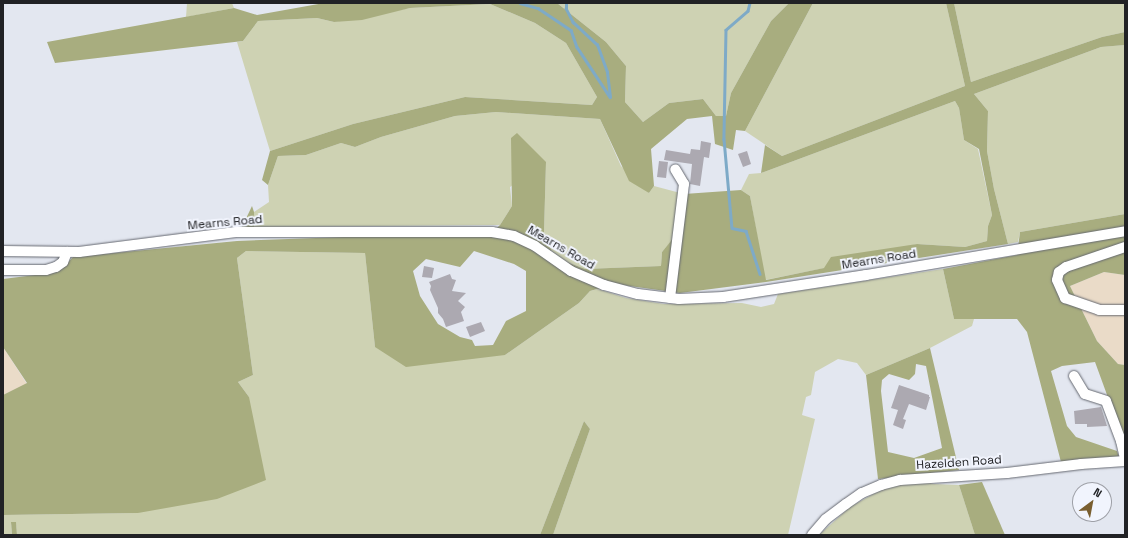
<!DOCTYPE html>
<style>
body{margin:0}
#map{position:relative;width:1128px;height:538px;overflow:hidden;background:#e3e7f0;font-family:"Space Grotesk",sans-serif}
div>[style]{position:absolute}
.commercial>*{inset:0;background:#eadbc8}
.green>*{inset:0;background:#ced2b3}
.forest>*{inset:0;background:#a8ad7f}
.stream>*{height:2.5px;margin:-1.25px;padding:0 1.25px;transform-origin:1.25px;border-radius:1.25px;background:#7eaac7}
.building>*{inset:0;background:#aca9b1}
.roads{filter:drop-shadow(0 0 1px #656870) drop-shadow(0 0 1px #656870)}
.minor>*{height:10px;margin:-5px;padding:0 5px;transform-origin:5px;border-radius:5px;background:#fff}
span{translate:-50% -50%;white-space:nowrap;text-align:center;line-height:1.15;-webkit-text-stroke:4px #f1f4fd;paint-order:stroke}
.street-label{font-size:12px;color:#212225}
.frame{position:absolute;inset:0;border:4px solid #212225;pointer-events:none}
.north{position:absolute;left:1072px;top:482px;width:40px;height:40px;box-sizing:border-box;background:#f1f4fd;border:1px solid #9ea0a7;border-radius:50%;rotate:32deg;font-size:11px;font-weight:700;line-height:16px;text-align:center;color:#212225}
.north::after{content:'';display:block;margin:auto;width:14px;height:18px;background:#795e30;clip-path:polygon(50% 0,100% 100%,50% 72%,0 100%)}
</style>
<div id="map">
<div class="commercial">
<div style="clip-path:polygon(1104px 272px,1125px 275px,1125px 365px,1118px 364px,1097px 341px,1070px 286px)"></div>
<div style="clip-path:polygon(3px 347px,27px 384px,3px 395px)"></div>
</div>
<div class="green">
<div style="clip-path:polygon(187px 3px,232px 3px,234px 8px,186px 17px)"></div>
<div style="clip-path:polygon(557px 3px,789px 3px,771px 21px,731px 93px,726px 116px,716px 116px,703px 99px,669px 103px,643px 122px,625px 102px,626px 66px,606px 42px)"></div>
<div style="clip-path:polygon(813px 3px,946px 3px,965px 86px,782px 156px,745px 131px)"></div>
<div style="clip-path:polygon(954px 3px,1125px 3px,1125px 32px,1102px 37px,971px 82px)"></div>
<div style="clip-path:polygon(490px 4px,535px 23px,566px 43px,597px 97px,592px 105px,465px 97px,353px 124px,270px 151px,237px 42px,243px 41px,258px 21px,317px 18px,334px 22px,410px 8px)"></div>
<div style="clip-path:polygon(1125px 45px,1125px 214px,1020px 232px,1018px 242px,1008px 244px,994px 189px,987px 151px,988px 111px,974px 94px,1101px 47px)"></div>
<div style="clip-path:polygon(955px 101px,959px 108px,964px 140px,978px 149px,992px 215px,988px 226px,987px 241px,965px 247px,917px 244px,825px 268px,765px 280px,750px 196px,741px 190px,749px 174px,761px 173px)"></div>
<div style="clip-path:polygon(496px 112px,600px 119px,621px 166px,649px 193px,654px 186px,684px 194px,679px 232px,662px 252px,661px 266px,585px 269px,554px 257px,544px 232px,546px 162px,510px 187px,512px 206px,500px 225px,254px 227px,254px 212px,269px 202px,268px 185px,278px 156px,306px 155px,341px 143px,355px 147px,381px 137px,455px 116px)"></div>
<div style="clip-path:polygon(246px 251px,365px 253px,375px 347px,505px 355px,579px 303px,590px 291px,598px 289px,626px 298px,664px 304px,742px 303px,761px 307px,774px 304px,778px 294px,943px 269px,954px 319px,974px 319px,972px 326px,930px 348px,866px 375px,857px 363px,838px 359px,815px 372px,811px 395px,806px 397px,802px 415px,815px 419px,788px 535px,553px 535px,590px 429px,584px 421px,540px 535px,17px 535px,16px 523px,11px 523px,12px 535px,3px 535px,3px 515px,138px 513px,249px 397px,238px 382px,253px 375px,237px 258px)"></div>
<div style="clip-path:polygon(921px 481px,934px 484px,959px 485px,975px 535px,819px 535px,850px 507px,886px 487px)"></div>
</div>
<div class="forest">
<div style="clip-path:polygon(324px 3px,557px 3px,606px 42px,626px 66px,625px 102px,643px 122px,669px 103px,703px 99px,716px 116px,726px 116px,731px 93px,771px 21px,789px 3px,813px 3px,745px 131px,736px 130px,733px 150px,715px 144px,712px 116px,687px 119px,651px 149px,654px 186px,649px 193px,629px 181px,600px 119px,496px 112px,455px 116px,381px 137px,355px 147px,341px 143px,306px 155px,278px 156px,268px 185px,262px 180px,270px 151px,353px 124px,465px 97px,592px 105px,597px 97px,566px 43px,535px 23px,490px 4px,410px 8px,362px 20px,334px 22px,317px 18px,258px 21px,243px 41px,55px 63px,47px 42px,234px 8px,257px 15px)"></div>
<div style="clip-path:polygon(evenodd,946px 3px,954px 3px,971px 82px,1102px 37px,1125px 32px,1125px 45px,1101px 47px,974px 94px,988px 111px,987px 151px,994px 189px,1008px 244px,766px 282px,680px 293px,615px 284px,590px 291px,579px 303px,505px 355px,406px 367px,375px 347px,365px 253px,246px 251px,237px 258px,253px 375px,238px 382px,249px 397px,266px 480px,217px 499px,138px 513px,3px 515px,3px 395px,27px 383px,3px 347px,3px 279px,51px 273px,63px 268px,73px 257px,237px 241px,371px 236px,488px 236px,500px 225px,512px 206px,511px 138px,517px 133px,546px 162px,544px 232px,554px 257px,585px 269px,661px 266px,662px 252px,679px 231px,684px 194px,741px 190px,750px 196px,766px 280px,824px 268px,831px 257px,917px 244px,965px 247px,987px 241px,988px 226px,992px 215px,979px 149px,964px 140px,959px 108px,955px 101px,761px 173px,765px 145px,782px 156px,965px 86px,946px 3px,474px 251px,514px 264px,526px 271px,526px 311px,506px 321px,493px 345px,475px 346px,472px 340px,460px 337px,438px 324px,420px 296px,413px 271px,426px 259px,460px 267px,474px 251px)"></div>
<div style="clip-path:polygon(252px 206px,254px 212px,254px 227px,242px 227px)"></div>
<div style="clip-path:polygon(1125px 214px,1125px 275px,1104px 272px,1070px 286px,1097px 341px,1118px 364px,1125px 365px,1125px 444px,1095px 362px,1062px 366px,1051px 371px,1067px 426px,1076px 437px,1117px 451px,1120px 460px,1061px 462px,1027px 332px,1017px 319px,954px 319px,943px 269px,1017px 255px,1020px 232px)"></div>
<div style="clip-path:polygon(evenodd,930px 348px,959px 470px,878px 479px,866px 375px,930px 348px,916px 364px,926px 366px,942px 448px,914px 458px,888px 452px,881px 391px,882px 380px,889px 374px,909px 380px,915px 374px,916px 364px)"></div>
<div style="clip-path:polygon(584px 421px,590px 429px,553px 535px,540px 535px)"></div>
<div style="clip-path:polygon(982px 482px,1005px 535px,975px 535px,959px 485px)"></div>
<div style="clip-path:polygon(11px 522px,16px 522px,17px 535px,12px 535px)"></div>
</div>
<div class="stream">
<div style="left:520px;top:3px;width:19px;rotate:16deg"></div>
<div style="left:538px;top:8px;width:40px;rotate:34deg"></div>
<div style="left:571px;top:30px;width:18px;rotate:71deg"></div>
<div style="left:577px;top:47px;width:60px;rotate:56.6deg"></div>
<div style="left:610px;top:97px;width:25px;rotate:-97deg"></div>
<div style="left:607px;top:72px;width:29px;rotate:-110deg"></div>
<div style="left:597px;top:45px;width:33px;rotate:-137deg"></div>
<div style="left:573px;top:23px;width:16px;rotate:-117deg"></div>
<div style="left:566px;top:9px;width:6px;rotate:-90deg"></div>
<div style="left:750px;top:3px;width:8px;rotate:104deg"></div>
<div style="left:748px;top:11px;width:29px;rotate:139deg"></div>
<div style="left:726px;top:30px;width:109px;rotate:91.1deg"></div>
<div style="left:724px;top:139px;width:89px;rotate:84.9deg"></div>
<div style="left:732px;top:228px;width:14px;rotate:12deg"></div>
<div style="left:746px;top:231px;width:45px;rotate:72deg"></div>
</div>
<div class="building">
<div style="clip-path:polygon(701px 141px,711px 143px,709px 158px,704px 157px,700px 186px,690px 184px,692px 164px,664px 160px,666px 150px,690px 154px,691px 149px,700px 150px)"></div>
<div style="clip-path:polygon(747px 151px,751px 164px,743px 167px,738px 154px)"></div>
<div style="clip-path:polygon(659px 161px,668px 162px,666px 178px,657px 177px)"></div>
<div style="clip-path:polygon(424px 266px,434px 268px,432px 278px,422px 277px)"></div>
<div style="clip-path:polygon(450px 274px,452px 279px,456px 280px,452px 291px,466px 293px,458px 301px,465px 307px,461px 312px,464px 321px,446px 327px,443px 319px,438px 313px,438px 308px,430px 290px,431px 286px,429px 282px)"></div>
<div style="clip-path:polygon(481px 322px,485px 331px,470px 337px,466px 327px)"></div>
<div style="clip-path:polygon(899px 385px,929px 395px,929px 397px,930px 397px,926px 410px,909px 404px,903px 419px,906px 420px,903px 429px,893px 425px,898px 410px,891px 408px)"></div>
<div style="clip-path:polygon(1101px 407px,1107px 426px,1087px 427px,1087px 424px,1075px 424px,1074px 411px)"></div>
</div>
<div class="roads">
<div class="minor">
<div style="left:1125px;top:247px;width:62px;rotate:161.3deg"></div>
<div style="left:1066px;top:267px;width:9px;rotate:144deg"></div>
<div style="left:1059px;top:272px;width:8px;rotate:104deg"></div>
<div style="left:1057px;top:280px;width:20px;rotate:66deg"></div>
<div style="left:1065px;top:298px;width:36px;rotate:19deg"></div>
<div style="left:1099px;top:310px;width:26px"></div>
<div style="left:3px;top:251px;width:76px;rotate:0.8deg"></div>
<div style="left:79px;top:252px;width:158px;rotate:-7.3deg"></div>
<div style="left:236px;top:232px;width:256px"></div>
<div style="left:492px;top:232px;width:22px;rotate:10deg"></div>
<div style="left:514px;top:236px;width:23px;rotate:25deg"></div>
<div style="left:535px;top:246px;width:44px;rotate:34.8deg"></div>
<div style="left:571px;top:271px;width:36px;rotate:23deg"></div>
<div style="left:604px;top:285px;width:35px;rotate:15deg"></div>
<div style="left:638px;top:294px;width:41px;rotate:7deg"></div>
<div style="left:679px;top:299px;width:44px;rotate:-2.6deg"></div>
<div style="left:723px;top:297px;width:145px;rotate:-8.7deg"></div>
<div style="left:866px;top:275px;width:263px;rotate:-9.6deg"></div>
<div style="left:3px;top:270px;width:43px"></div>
<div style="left:46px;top:270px;width:10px;rotate:-17deg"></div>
<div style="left:56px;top:267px;width:9px;rotate:-36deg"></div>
<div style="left:63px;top:262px;width:11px;rotate:-68deg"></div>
<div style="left:670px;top:298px;width:115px;rotate:-83deg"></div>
<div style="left:684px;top:184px;width:17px;rotate:-121deg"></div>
<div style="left:1074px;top:376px;width:21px;rotate:59deg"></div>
<div style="left:1085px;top:394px;width:22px;rotate:18deg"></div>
<div style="left:1106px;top:401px;width:43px;rotate:69.4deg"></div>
<div style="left:1121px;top:441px;width:18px;rotate:77deg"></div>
<div style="left:812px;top:535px;width:21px;rotate:-49deg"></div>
<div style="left:826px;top:519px;width:25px;rotate:-37deg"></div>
<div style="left:846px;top:504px;width:19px;rotate:-35deg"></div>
<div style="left:862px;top:493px;width:21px;rotate:-23deg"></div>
<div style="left:881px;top:485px;width:20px;rotate:-15deg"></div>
<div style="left:900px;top:480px;width:107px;rotate:-3.7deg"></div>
<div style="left:1007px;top:473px;width:75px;rotate:-6.9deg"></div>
<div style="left:1081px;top:464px;width:44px;rotate:-3.9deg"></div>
</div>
</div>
<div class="street-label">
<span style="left:225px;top:223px;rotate:-5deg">Mearns Road</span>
<span style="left:561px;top:248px;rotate:30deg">Mearns Road</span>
<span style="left:879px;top:260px;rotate:-9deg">Mearns Road</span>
<span style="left:959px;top:463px;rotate:-4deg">Hazelden Road</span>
</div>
<div class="frame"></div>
<div class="north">N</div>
</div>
